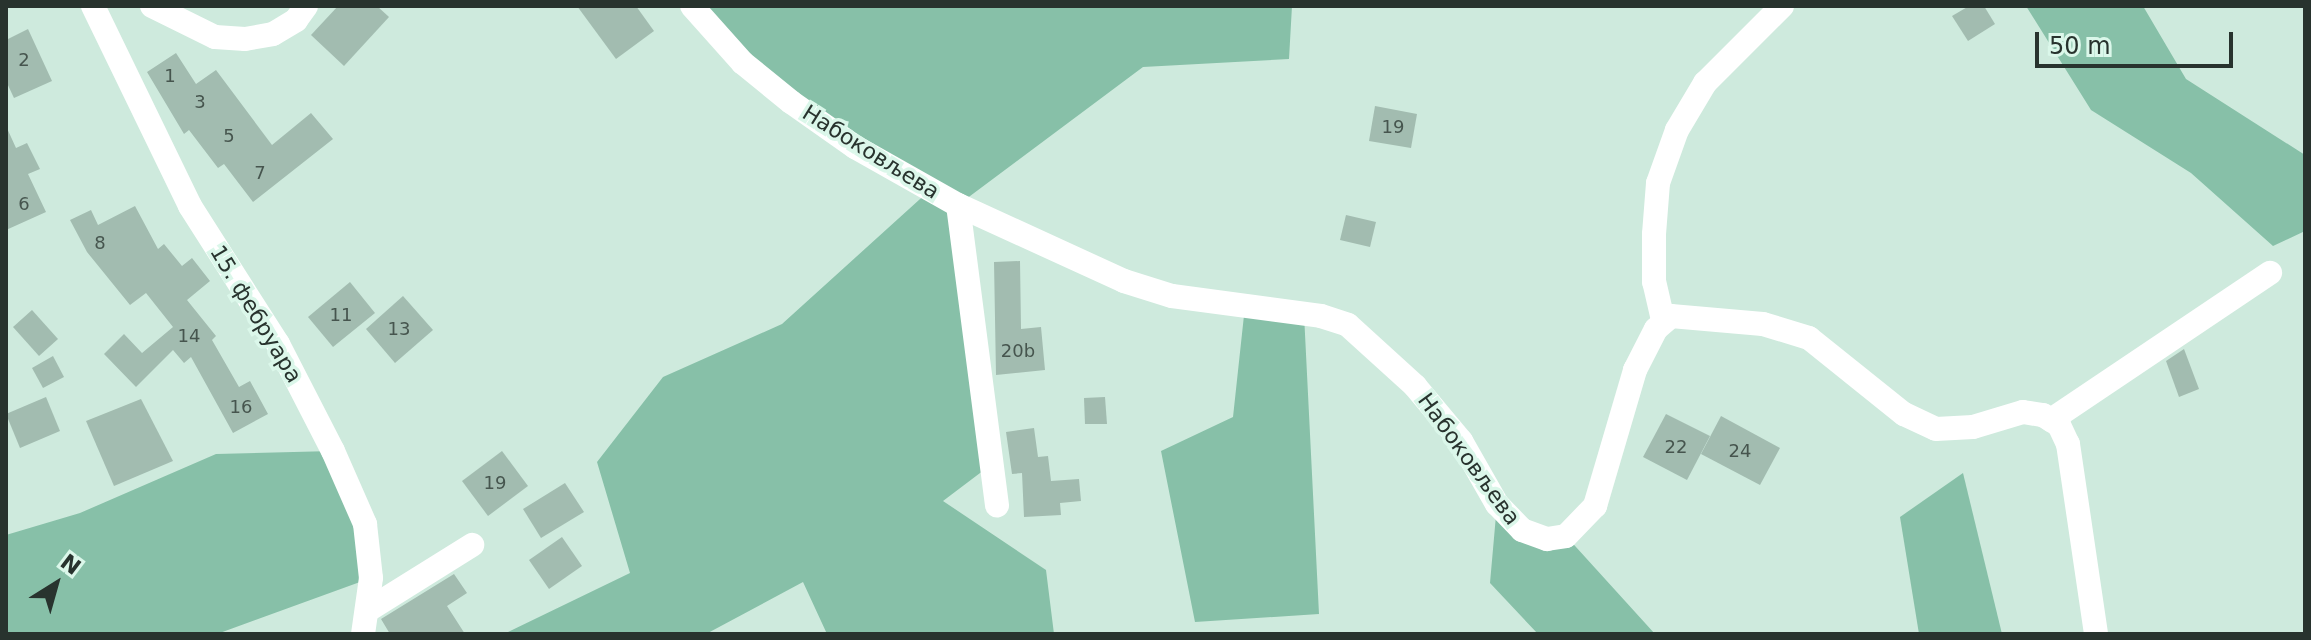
<!DOCTYPE html>
<meta charset="utf-8">
<style>
body{margin:0}
#map{position:relative;width:2311px;height:640px;overflow:hidden;background:#ceeadd;font-family:"DejaVu Sans",sans-serif}
div>[style]{position:absolute}
.green>*{inset:0;background:#87c0a8}
.building>*{inset:0;background:#a2bcb0}
.street>*{height:24px;margin:-12px;padding:0 12px;transform-origin:12px;border-radius:12px;background:#fff}
span{translate:-50% -50%;white-space:nowrap;text-align:center;line-height:1.15;-webkit-text-stroke:7px #dbf7ea;paint-order:stroke}
.number-label{font-size:18px;color:#46554e}
.number-label span{-webkit-text-stroke-width:0}
.street-label{font-size:22px;color:#28332e}
.frame{position:absolute;inset:0;border:8px solid #28332e;pointer-events:none}
.north{position:absolute;left:16px;top:544px;width:80px;height:80px;-webkit-text-stroke:6px #dbf7ea;paint-order:stroke;rotate:37deg;font-size:22px;font-weight:700;line-height:32px;text-align:center;color:#28332e}
.north::after{content:'';display:block;margin:auto;width:28px;height:36px;background:#28332e;clip-path:polygon(50% 0,100% 100%,50% 72%,0 100%)}
.scale{position:absolute;left:2035px;top:32px;width:198px;height:36px;box-sizing:border-box;border:4px solid #28332e;border-top:0;padding-left:10px;font-size:24px;line-height:28px;white-space:nowrap;color:#28332e;-webkit-text-stroke:6px #dbf7ea;paint-order:stroke}
</style>
<div id="map">
<div class="green">
<div style="clip-path:polygon(692px 6px,1292px 6px,1289px 59px,1143px 67px,958px 205px,988px 467px,943px 501px,1046px 570px,1054px 634px,827px 634px,803px 582px,706px 634px,504px 634px,630px 573px,597px 462px,663px 377px,782px 324px,930px 190px,855px 147px)"></div>
<div style="clip-path:polygon(2026px 6px,2143px 6px,2186px 79px,2305px 155px,2305px 231px,2273px 246px,2191px 173px,2091px 110px)"></div>
<div style="clip-path:polygon(1245px 306px,1304px 314px,1319px 614px,1195px 622px,1161px 451px,1233px 417px)"></div>
<div style="clip-path:polygon(333px 451px,371px 578px,217px 634px,6px 634px,6px 535px,80px 513px,216px 454px)"></div>
<div style="clip-path:polygon(1963px 473px,2002px 634px,1919px 634px,1900px 517px)"></div>
<div style="clip-path:polygon(1497px 504px,1522px 530px,1566px 536px,1655px 634px,1538px 634px,1490px 583px)"></div>
</div>
<div class="building">
<div style="clip-path:polygon(338px 6px,377px 6px,389px 17px,344px 66px,311px 35px)"></div>
<div style="clip-path:polygon(577px 6px,636px 6px,654px 31px,616px 59px)"></div>
<div style="clip-path:polygon(1969px 6px,1984px 6px,1995px 24px,1968px 41px,1952px 16px)"></div>
<div style="clip-path:polygon(28px 29px,52px 81px,14px 98px,6px 81px,6px 40px)"></div>
<div style="clip-path:polygon(176px 53px,196px 84px,216px 70px,272px 145px,311px 113px,333px 139px,253px 202px,224px 164px,218px 168px,189px 130px,184px 134px,147px 72px)"></div>
<div style="clip-path:polygon(1375px 106px,1417px 114px,1411px 148px,1369px 141px)"></div>
<div style="clip-path:polygon(6px 126px,16px 148px,27px 143px,40px 169px,28px 174px,46px 212px,6px 230px)"></div>
<div style="clip-path:polygon(135px 206px,158px 249px,164px 244px,182px 266px,192px 258px,210px 281px,187px 300px,216px 336px,212px 340px,239px 387px,250px 381px,268px 414px,233px 433px,191px 357px,184px 363px,173px 350px,136px 387px,104px 354px,124px 334px,142px 353px,173px 327px,146px 293px,130px 305px,87px 252px,70px 220px,91px 210px,98px 225px)"></div>
<div style="clip-path:polygon(1346px 215px,1376px 222px,1370px 247px,1340px 240px)"></div>
<div style="clip-path:polygon(1020px 261px,1021px 329px,1041px 327px,1045px 370px,996px 375px,994px 262px)"></div>
<div style="clip-path:polygon(350px 282px,375px 313px,333px 347px,308px 317px)"></div>
<div style="clip-path:polygon(403px 296px,433px 330px,395px 363px,366px 329px)"></div>
<div style="clip-path:polygon(32px 310px,58px 339px,39px 356px,13px 327px)"></div>
<div style="clip-path:polygon(2184px 349px,2199px 389px,2179px 397px,2166px 361px)"></div>
<div style="clip-path:polygon(53px 356px,64px 377px,43px 388px,32px 368px)"></div>
<div style="clip-path:polygon(46px 397px,60px 431px,20px 448px,6px 414px)"></div>
<div style="clip-path:polygon(1105px 397px,1107px 424px,1085px 424px,1084px 398px)"></div>
<div style="clip-path:polygon(141px 399px,173px 461px,114px 486px,86px 421px)"></div>
<div style="clip-path:polygon(1666px 414px,1710px 436px,1687px 480px,1643px 457px)"></div>
<div style="clip-path:polygon(1721px 416px,1780px 448px,1760px 485px,1701px 454px)"></div>
<div style="clip-path:polygon(1034px 428px,1038px 457px,1048px 456px,1051px 481px,1079px 479px,1081px 501px,1060px 503px,1061px 515px,1024px 517px,1022px 473px,1012px 474px,1006px 432px)"></div>
<div style="clip-path:polygon(502px 451px,528px 486px,488px 516px,462px 481px)"></div>
<div style="clip-path:polygon(565px 483px,584px 512px,541px 538px,523px 509px)"></div>
<div style="clip-path:polygon(562px 537px,582px 566px,549px 589px,529px 560px)"></div>
<div style="clip-path:polygon(454px 574px,467px 593px,447px 606px,465px 634px,390px 634px,381px 619px)"></div>
</div>
<div class="street">
<div style="left:93px;top:6px;width:222px;rotate:64.1deg"></div>
<div style="left:190px;top:206px;width:164px;rotate:57.5deg"></div>
<div style="left:278px;top:344px;width:120px;rotate:62.8deg"></div>
<div style="left:333px;top:451px;width:80px;rotate:66.3deg"></div>
<div style="left:365px;top:524px;width:54px;rotate:83.7deg"></div>
<div style="left:371px;top:578px;width:57px;rotate:98.1deg"></div>
<div style="left:152px;top:6px;width:70px;rotate:26.2deg"></div>
<div style="left:215px;top:37px;width:30px;rotate:4deg"></div>
<div style="left:245px;top:39px;width:28px;rotate:-10deg"></div>
<div style="left:273px;top:34px;width:27px;rotate:-31deg"></div>
<div style="left:296px;top:20px;width:17px;rotate:-54deg"></div>
<div style="left:692px;top:6px;width:76px;rotate:48.2deg"></div>
<div style="left:743px;top:63px;width:62px;rotate:39.1deg"></div>
<div style="left:791px;top:102px;width:78px;rotate:35.1deg"></div>
<div style="left:855px;top:147px;width:118px;rotate:29.4deg"></div>
<div style="left:958px;top:205px;width:183px;rotate:24.6deg"></div>
<div style="left:1124px;top:281px;width:50px;rotate:17.4deg"></div>
<div style="left:1172px;top:296px;width:150px;rotate:7.6deg"></div>
<div style="left:1321px;top:316px;width:28px;rotate:18deg"></div>
<div style="left:1348px;top:325px;width:91px;rotate:42.3deg"></div>
<div style="left:1415px;top:386px;width:72px;rotate:50.1deg"></div>
<div style="left:1461px;top:441px;width:73px;rotate:60.3deg"></div>
<div style="left:1497px;top:504px;width:36px;rotate:46deg"></div>
<div style="left:1522px;top:530px;width:27px;rotate:20deg"></div>
<div style="left:1547px;top:539px;width:19px;rotate:-9deg"></div>
<div style="left:1566px;top:536px;width:42px;rotate:-46deg"></div>
<div style="left:1595px;top:506px;width:142px;rotate:-73.6deg"></div>
<div style="left:1635px;top:370px;width:46px;rotate:-62.9deg"></div>
<div style="left:1656px;top:329px;width:20px;rotate:-41deg"></div>
<div style="left:1671px;top:316px;width:92px;rotate:5deg"></div>
<div style="left:1763px;top:324px;width:48px;rotate:16.9deg"></div>
<div style="left:1809px;top:338px;width:122px;rotate:38.7deg"></div>
<div style="left:1904px;top:414px;width:35px;rotate:25deg"></div>
<div style="left:1936px;top:429px;width:37px;rotate:-3deg"></div>
<div style="left:1973px;top:427px;width:52px;rotate:-16.7deg"></div>
<div style="left:2023px;top:412px;width:20px;rotate:9deg"></div>
<div style="left:2043px;top:415px;width:19px;rotate:32deg"></div>
<div style="left:2059px;top:425px;width:21px;rotate:65deg"></div>
<div style="left:2068px;top:444px;width:192px;rotate:81.6deg"></div>
<div style="left:958px;top:205px;width:303px;rotate:82.6deg"></div>
<div style="left:1663px;top:320px;width:39px;rotate:-103deg"></div>
<div style="left:1654px;top:282px;width:48px;rotate:-90deg"></div>
<div style="left:1654px;top:234px;width:51px;rotate:-85.5deg"></div>
<div style="left:1658px;top:183px;width:56px;rotate:-70.3deg"></div>
<div style="left:1677px;top:130px;width:55px;rotate:-59.2deg"></div>
<div style="left:1705px;top:83px;width:109px;rotate:-45deg"></div>
<div style="left:2051px;top:420px;width:264px;rotate:-33.9deg"></div>
<div style="left:368px;top:610px;width:123px;rotate:-32deg"></div>
</div>
<div class="number-label">
<span style="left:24px;top:60px">2</span>
<span style="left:170px;top:76px">1</span>
<span style="left:200px;top:102px">3</span>
<span style="left:1393px;top:127px">19</span>
<span style="left:229px;top:136px">5</span>
<span style="left:260px;top:173px">7</span>
<span style="left:24px;top:204px">6</span>
<span style="left:100px;top:243px">8</span>
<span style="left:341px;top:315px">11</span>
<span style="left:399px;top:329px">13</span>
<span style="left:189px;top:336px">14</span>
<span style="left:1018px;top:351px">20b</span>
<span style="left:241px;top:407px">16</span>
<span style="left:1676px;top:447px">22</span>
<span style="left:1740px;top:451px">24</span>
<span style="left:495px;top:483px">19</span>
</div>
<div class="street-label">
<span style="left:871px;top:152px;rotate:32deg">Набоковљева</span>
<span style="left:256px;top:314px;rotate:59deg">15. фебруара</span>
<span style="left:1469px;top:459px;rotate:54deg">Набоковљева</span>
</div>
<div class="frame"></div>
<div class="north">N</div>
<div class="scale">50 m</div>
</div>
